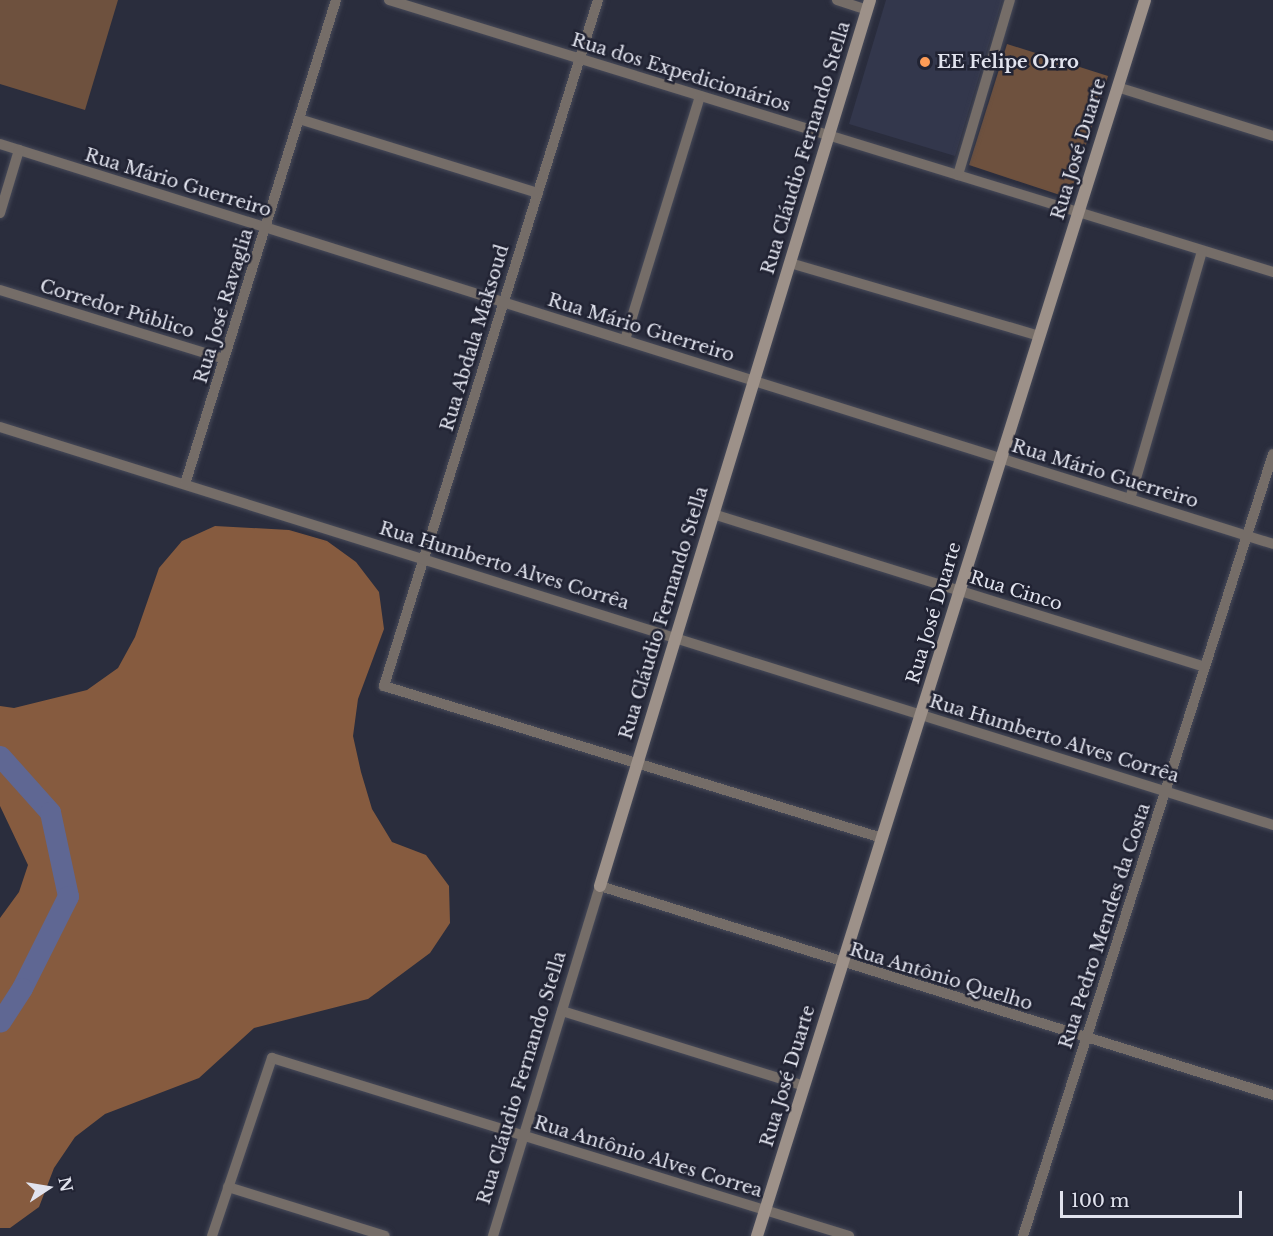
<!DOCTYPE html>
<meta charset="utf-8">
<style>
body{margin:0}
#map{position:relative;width:1273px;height:1236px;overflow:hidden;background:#2a2d3d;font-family:"Libre Baskerville",serif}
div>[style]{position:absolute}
.built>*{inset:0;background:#33374c}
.green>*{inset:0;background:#6e513e}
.forest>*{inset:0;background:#865b3f}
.river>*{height:21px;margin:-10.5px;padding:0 10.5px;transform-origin:10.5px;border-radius:10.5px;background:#5f6793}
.roads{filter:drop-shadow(0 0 2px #474a59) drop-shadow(0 0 2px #474a59)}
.street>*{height:10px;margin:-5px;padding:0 5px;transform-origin:5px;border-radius:5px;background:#756d68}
.secondary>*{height:12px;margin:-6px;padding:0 6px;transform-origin:6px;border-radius:6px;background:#9d9189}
.dots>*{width:16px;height:16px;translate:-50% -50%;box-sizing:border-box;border:3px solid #212333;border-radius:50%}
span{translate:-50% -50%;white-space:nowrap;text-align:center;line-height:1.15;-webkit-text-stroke:5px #212333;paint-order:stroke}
.poi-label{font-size:18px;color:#e1e3ee;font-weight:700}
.left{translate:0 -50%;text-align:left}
.street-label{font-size:18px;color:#e1e3ee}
.north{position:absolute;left:18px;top:1158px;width:60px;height:60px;-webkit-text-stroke:4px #212333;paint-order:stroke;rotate:78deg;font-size:16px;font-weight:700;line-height:24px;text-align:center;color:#e1e3ee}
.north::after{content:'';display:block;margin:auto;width:21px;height:27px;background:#e1e3ee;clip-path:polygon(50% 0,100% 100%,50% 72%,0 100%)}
.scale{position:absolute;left:1060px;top:1191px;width:182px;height:27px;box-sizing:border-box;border:3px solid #e1e3ee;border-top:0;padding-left:8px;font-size:18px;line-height:21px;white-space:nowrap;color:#e1e3ee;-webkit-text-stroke:4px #212333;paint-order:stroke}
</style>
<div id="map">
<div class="built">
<div style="clip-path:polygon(886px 0,1002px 0,955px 156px,849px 124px)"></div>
</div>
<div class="green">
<div style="clip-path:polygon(0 0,118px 0,85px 110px,0 84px)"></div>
<div style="clip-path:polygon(1007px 44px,1108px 76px,1069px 198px,969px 165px)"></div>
</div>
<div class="forest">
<div style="clip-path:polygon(215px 526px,289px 530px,327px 541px,356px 562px,379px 592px,384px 629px,358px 699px,353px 736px,361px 772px,372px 809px,392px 842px,426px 855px,449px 886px,450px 923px,430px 953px,368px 999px,254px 1028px,199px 1078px,105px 1114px,75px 1137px,54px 1168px,39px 1207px,10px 1228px,0 1228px,0 918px,19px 892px,28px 865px,0 806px,0 706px,14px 708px,87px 690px,118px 668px,135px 637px,159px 568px,182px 541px)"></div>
</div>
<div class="river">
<div style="left:0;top:756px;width:75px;rotate:48.2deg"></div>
<div style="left:50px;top:812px;width:86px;rotate:77.9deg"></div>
<div style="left:68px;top:896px;width:103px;rotate:116.6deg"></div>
<div style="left:22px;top:988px;width:40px;rotate:122.9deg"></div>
</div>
<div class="roads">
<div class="street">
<div style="left:389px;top:0;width:925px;rotate:17.1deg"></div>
<div style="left:598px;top:0;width:719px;rotate:107.33deg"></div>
<div style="left:384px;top:686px;width:521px;rotate:16.97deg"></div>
<div style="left:837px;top:0;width:32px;rotate:18deg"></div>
<div style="left:1117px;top:87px;width:164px;rotate:17.4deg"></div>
<div style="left:299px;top:119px;width:250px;rotate:17.2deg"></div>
<div style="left:0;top:144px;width:1334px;rotate:17.44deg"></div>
<div style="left:958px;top:175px;width:183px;rotate:-73.5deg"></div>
<div style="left:0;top:213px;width:66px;rotate:-73.2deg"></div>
<div style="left:790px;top:263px;width:259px;rotate:16.3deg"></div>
<div style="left:0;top:290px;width:234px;rotate:17.1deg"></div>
<div style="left:625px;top:340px;width:255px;rotate:-72.9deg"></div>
<div style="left:0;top:427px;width:1334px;rotate:17.36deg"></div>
<div style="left:185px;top:484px;width:507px;rotate:-72.67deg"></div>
<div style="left:1130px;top:499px;width:258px;rotate:-73.8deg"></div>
<div style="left:713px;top:514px;width:515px;rotate:17.27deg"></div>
<div style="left:562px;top:1011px;width:253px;rotate:17.2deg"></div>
<div style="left:228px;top:1187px;width:164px;rotate:17.3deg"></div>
<div style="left:212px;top:1236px;width:188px;rotate:-71.4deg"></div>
<div style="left:272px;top:1058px;width:604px;rotate:17.14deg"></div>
<div style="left:493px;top:1236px;width:366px;rotate:-73deg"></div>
<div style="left:600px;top:886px;width:705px;rotate:17.25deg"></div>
<div style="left:1023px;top:1236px;width:821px;rotate:-72.27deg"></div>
</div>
<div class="secondary">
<div style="left:600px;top:886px;width:926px;rotate:-73.05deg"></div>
<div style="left:757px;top:1236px;width:1295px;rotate:-72.57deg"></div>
</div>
</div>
<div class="dots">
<div style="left:925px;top:62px;background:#fe9c57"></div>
</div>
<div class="poi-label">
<span class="left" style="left:937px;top:62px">EE Felipe Orro</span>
</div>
<div class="street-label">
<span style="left:681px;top:73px;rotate:17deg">Rua dos Expedicionários</span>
<span style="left:806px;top:148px;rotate:-73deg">Rua Cláudio Fernando Stella</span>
<span style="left:1079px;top:149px;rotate:-73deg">Rua José Duarte</span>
<span style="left:178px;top:183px;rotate:17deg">Rua Mário Guerreiro</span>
<span style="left:224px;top:306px;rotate:-73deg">Rua José Ravaglia</span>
<span style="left:117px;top:309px;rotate:17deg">Corredor Público</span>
<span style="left:641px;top:328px;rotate:17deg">Rua Mário Guerreiro</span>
<span style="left:475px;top:338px;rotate:-73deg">Rua Abdala Maksoud</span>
<span style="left:1105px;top:474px;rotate:17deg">Rua Mário Guerreiro</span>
<span style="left:504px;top:566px;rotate:17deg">Rua Humberto Alves Corrêa</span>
<span style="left:1016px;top:591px;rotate:17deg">Rua Cinco</span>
<span style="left:664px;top:613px;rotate:-73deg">Rua Cláudio Fernando Stella</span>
<span style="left:934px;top:613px;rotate:-73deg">Rua José Duarte</span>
<span style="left:1054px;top:739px;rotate:17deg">Rua Humberto Alves Corrêa</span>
<span style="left:1105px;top:926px;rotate:-72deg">Rua Pedro Mendes da Costa</span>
<span style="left:941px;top:977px;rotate:17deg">Rua Antônio Quelho</span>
<span style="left:788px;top:1076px;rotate:-73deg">Rua José Duarte</span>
<span style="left:522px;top:1078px;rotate:-73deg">Rua Cláudio Fernando Stella</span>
<span style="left:648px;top:1157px;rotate:17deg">Rua Antônio Alves Correa</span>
</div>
<div class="north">N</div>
<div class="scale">100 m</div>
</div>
